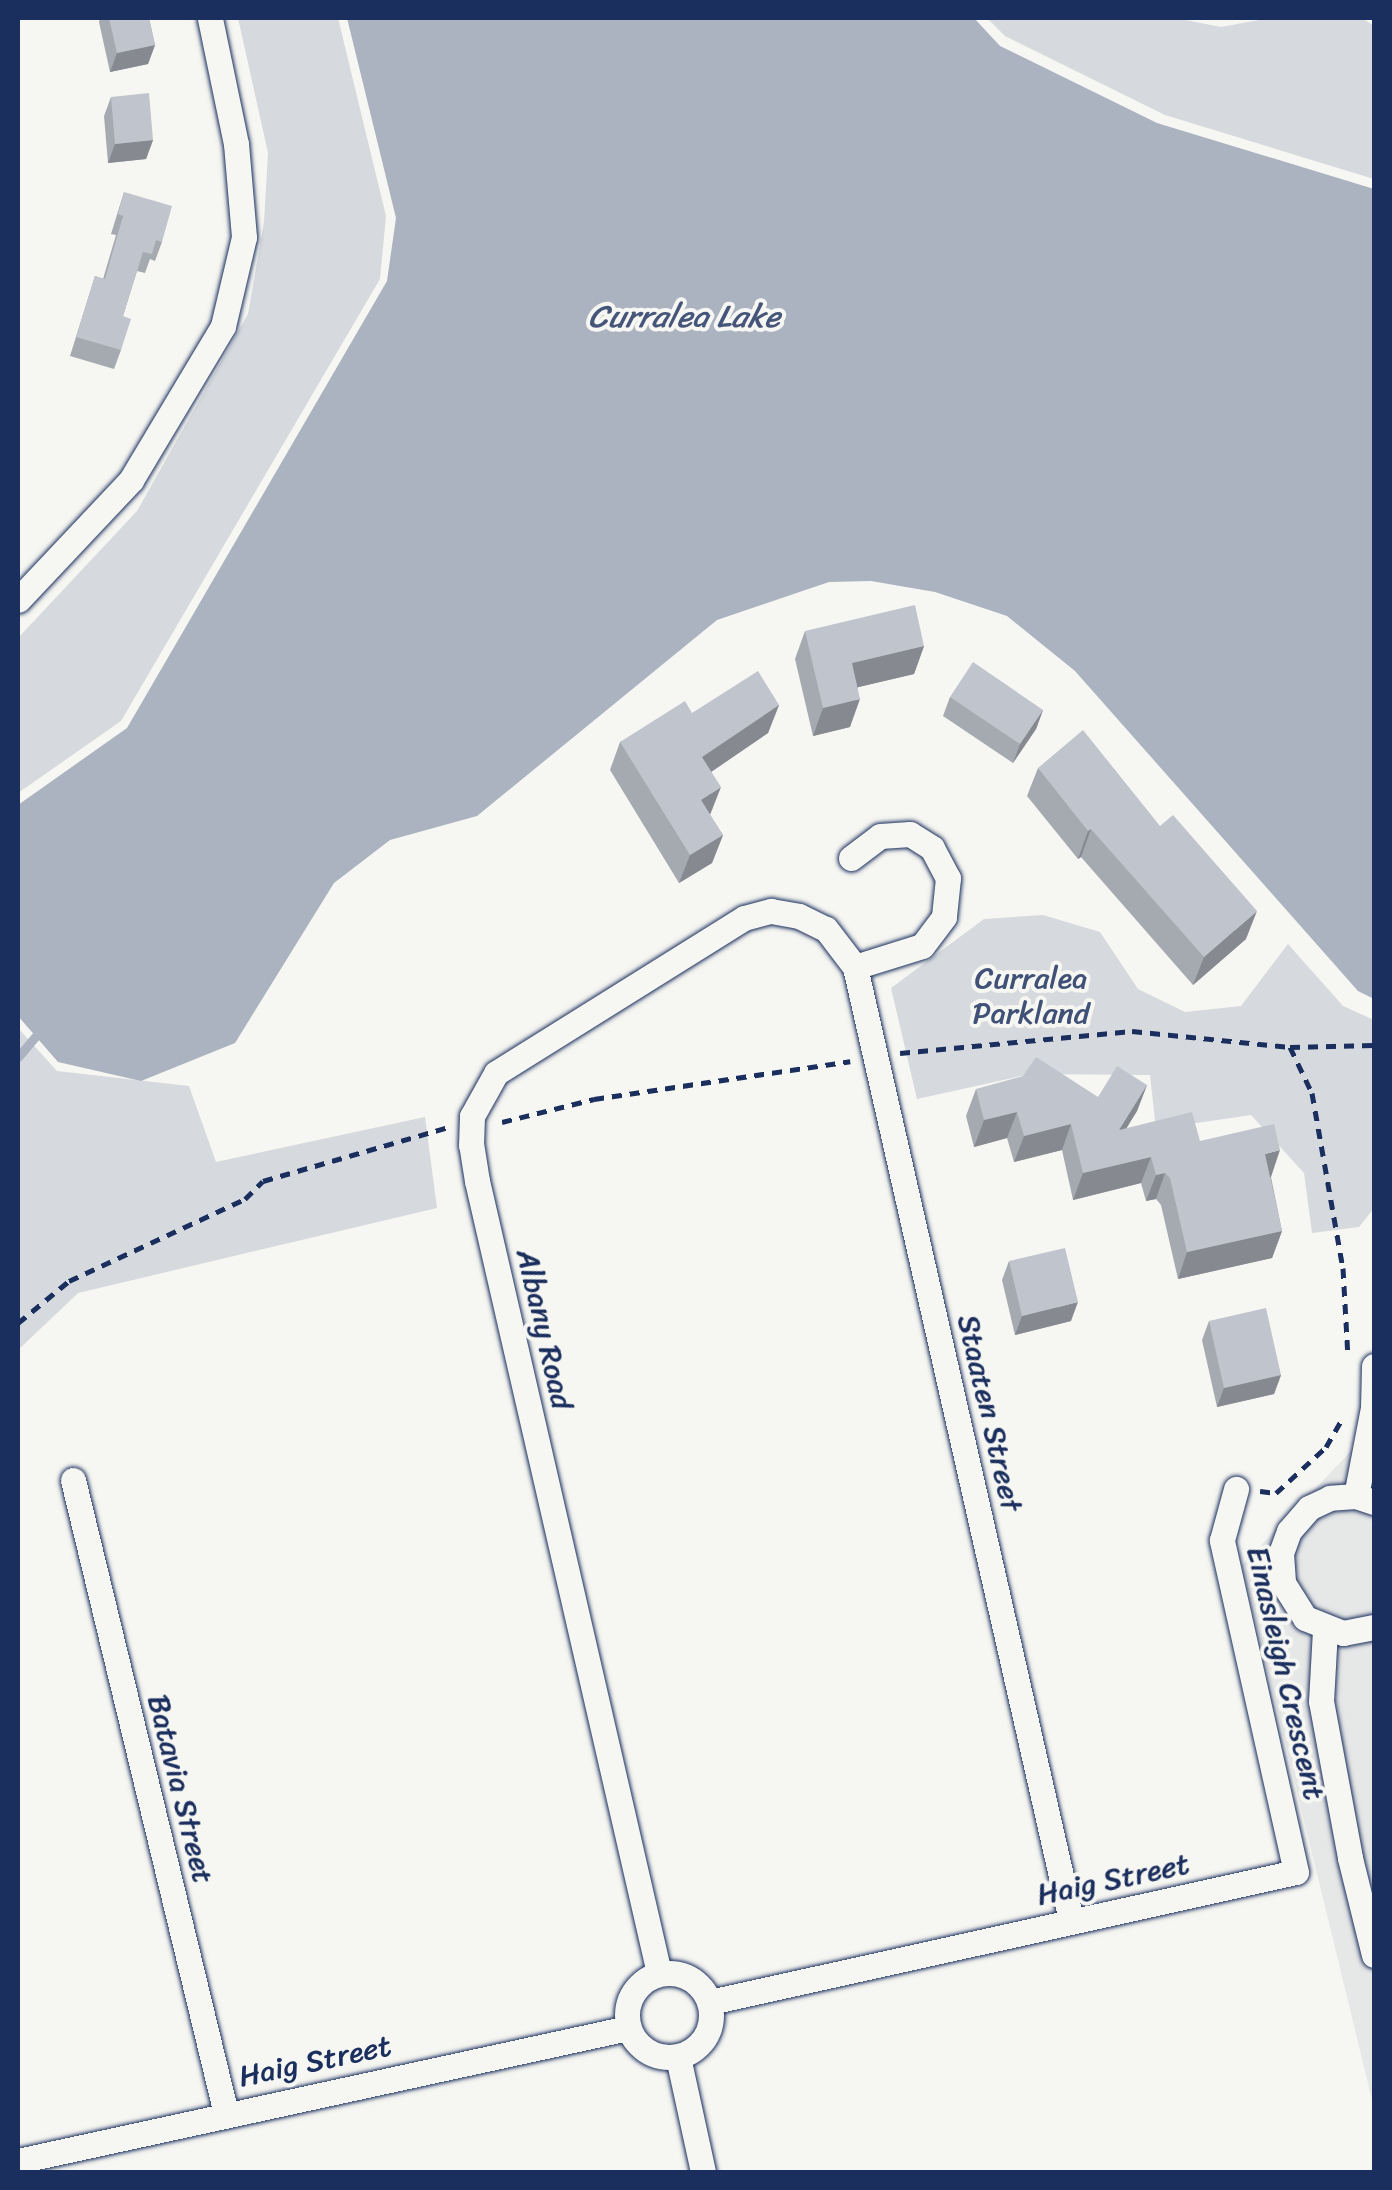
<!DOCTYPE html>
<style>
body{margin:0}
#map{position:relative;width:1392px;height:2190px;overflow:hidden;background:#f6f6f2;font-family:Sriracha,sans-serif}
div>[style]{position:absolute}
.built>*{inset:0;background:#e6e7e7}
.green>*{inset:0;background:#d6d9dd}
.water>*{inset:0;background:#abb2c0}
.stream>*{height:9px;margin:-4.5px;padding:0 4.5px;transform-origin:4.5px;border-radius:4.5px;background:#abb2c0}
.path>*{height:5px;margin-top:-2.5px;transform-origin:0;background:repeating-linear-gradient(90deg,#1b2f5e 0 10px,transparent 0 18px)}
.roads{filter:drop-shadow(0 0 2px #1b2f5e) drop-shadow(0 0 2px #1b2f5e)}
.street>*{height:25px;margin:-12.5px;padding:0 12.5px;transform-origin:12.5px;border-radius:12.5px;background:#f6f6f2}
.street>.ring{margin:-12.5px;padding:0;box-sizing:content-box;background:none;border:25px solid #f6f6f2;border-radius:50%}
.wall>*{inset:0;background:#a5a9b0}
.shaded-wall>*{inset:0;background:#868990}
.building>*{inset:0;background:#c0c4cd}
span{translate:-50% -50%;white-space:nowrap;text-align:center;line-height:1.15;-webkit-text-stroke:8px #f6f6f2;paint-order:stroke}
.park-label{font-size:30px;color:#405177}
.street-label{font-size:30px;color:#1b2f5e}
.water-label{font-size:32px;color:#46567b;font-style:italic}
.frame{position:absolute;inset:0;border:20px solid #1b2f5e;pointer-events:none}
</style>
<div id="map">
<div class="built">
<div style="clip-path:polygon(1374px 1390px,1374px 2108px,1242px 1565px,1356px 1446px)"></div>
</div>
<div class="green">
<div style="clip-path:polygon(238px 18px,338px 18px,386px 216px,380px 279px,121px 721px,18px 793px,18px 638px,137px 511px,248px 314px,264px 222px,268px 153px)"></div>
<div style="clip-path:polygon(987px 18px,1175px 18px,1221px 27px,1270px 18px,1362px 18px,1374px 26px,1374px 179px,1165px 115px,1005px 36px)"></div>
<div style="clip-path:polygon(1043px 915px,1100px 932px,1138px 989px,1185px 1012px,1241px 1006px,1288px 944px,1343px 1006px,1374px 1020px,1374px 1208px,1359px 1227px,1312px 1233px,1304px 1173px,1251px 1115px,1156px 1129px,1150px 1075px,1030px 1074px,917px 1099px,891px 988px,984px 919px)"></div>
<div style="clip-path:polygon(18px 1028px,57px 1071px,189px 1086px,216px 1162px,425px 1117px,437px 1208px,78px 1293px,18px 1350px)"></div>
</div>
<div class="water">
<div style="clip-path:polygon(347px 18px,974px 18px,1000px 46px,1157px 123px,1374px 189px,1374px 999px,1358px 991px,1075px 671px,1007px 616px,935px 592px,871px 581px,829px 582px,717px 620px,477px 816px,390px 840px,334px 883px,235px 1043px,141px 1081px,58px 1062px,18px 1016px,18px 805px,127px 728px,387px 281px,396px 218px)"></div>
</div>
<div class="stream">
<div style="left:18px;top:1057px;width:30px;rotate:-50deg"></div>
</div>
<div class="path">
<div style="left:1290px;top:1047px;width:51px;rotate:64.4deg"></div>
<div style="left:1312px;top:1093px;width:178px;rotate:80deg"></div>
<div style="left:1343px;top:1268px;width:89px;rotate:86.8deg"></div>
<div style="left:900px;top:1053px;width:233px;rotate:-5.4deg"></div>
<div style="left:1132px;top:1031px;width:159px;rotate:5.8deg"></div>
<div style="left:1290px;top:1047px;width:84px;rotate:-1.4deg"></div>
<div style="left:502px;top:1122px;width:95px;rotate:-14deg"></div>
<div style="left:594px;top:1099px;width:259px;rotate:-8.4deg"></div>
<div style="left:18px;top:1323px;width:66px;rotate:-39.5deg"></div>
<div style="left:69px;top:1281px;width:194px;rotate:-25deg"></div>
<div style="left:245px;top:1199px;width:25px;rotate:-45deg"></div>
<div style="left:263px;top:1181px;width:191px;rotate:-16.2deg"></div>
<div style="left:1260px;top:1491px;width:16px;rotate:7deg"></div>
<div style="left:1276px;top:1493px;width:68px;rotate:-42.6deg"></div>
<div style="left:1326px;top:1447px;width:30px;rotate:-60deg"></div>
</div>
<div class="roads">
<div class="street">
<div style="left:18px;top:600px;width:165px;rotate:-46.7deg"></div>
<div style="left:131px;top:480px;width:179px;rotate:-59.1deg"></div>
<div style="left:223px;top:326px;width:91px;rotate:-76.7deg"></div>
<div style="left:244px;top:237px;width:93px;rotate:-94.9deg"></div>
<div style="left:236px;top:144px;width:129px;rotate:-101.7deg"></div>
<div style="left:851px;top:858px;width:36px;rotate:-37deg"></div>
<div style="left:880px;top:836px;width:30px;rotate:-4deg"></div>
<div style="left:910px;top:834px;width:26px;rotate:32deg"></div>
<div style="left:932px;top:848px;width:34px;rotate:62deg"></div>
<div style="left:948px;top:878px;width:39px;rotate:96deg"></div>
<div style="left:944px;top:917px;width:36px;rotate:127deg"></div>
<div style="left:922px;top:946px;width:70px;rotate:162.6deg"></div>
<div style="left:73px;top:1480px;width:652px;rotate:76.43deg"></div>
<div style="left:1356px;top:1496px;width:90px;rotate:-79.1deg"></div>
<div style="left:1373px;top:1408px;width:42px;rotate:-88.6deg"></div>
<div style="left:1374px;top:1502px;width:19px;rotate:-162deg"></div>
<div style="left:1356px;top:1496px;width:26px;rotate:176deg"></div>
<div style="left:1330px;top:1498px;width:23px;rotate:155deg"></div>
<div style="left:1309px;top:1508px;width:30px;rotate:131deg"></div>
<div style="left:1289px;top:1531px;width:23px;rotate:110deg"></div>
<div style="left:1281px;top:1553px;width:30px;rotate:86deg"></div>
<div style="left:1283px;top:1583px;width:41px;rotate:57.8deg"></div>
<div style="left:1305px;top:1618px;width:41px;rotate:21.5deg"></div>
<div style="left:1343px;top:1633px;width:32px;rotate:-11deg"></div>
<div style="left:1325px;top:1630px;width:71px;rotate:93.2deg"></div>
<div style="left:1321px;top:1701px;width:160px;rotate:79.5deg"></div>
<div style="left:1350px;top:1858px;width:100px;rotate:76.1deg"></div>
<div class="ring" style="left:627px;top:1973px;width:59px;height:59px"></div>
<div style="left:659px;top:1973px;width:813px;rotate:-102.94deg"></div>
<div style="left:477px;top:1181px;width:36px;rotate:-99deg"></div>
<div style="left:471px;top:1145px;width:29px;rotate:-88deg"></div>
<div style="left:472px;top:1116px;width:49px;rotate:-60.8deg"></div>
<div style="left:496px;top:1073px;width:292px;rotate:-32deg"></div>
<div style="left:744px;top:918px;width:28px;rotate:-15deg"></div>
<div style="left:771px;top:911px;width:28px;rotate:10deg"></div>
<div style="left:799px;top:916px;width:30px;rotate:26deg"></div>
<div style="left:826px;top:929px;width:48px;rotate:52.7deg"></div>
<div style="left:855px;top:967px;width:977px;rotate:77.23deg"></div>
<div style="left:710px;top:2002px;width:600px;rotate:-12.51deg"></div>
<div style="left:1296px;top:1872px;width:340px;rotate:-102.6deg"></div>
<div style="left:1222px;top:1540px;width:53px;rotate:-74.6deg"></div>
<div style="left:678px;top:2057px;width:118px;rotate:77.7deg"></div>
<div style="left:18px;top:2161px;width:624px;rotate:-12.3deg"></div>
</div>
</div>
<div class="wall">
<div style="clip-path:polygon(100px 18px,149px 18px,155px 45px,148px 64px,110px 72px,99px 22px)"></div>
<div style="clip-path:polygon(111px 97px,153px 140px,146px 159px,108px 163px,104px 116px)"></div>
<div style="clip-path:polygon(124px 192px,162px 242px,155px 261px,150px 259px,145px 273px,137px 271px,123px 316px,121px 350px,114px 369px,70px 356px,95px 276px,103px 279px,116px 235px,111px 234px)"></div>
<div style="clip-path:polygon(805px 631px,924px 646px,914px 674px,858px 687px,850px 727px,813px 736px,795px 659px)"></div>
<div style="clip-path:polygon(950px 697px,1043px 710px,1036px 729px,1013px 763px,943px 716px)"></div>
<div style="clip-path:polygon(779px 705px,768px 733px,711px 772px,710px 815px,723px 835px,712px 863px,679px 883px,610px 770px,620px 742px,692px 713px)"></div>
<div style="clip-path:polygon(1038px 768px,1246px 939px,1193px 985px,1081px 857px,1078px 859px,1027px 796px)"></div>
<div style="clip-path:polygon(1147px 1085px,1137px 1111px,1126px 1128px,1200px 1141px,1271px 1177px,1282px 1231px,1272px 1258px,1178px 1279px,1161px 1205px,1156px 1199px,1146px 1201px,1141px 1183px,1073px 1200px,1062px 1150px,1014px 1162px,1007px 1138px,974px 1147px,966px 1116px,976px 1089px,1098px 1097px)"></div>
<div style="clip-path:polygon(1009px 1261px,1071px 1321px,1015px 1335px,1002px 1280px)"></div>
<div style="clip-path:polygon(1209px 1321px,1281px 1375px,1274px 1394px,1217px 1407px,1202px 1340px)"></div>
</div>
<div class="shaded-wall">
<div style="clip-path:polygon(155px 45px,148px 64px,110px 72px,117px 53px)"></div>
<div style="clip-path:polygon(153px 140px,146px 159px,108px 163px,115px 144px)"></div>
<div style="clip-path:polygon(924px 646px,914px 674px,842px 691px,852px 663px)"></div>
<div style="clip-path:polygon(860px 699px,850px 727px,813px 736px,823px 708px)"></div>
<div style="clip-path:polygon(779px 705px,768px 733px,692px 785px,702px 757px)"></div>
<div style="clip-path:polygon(1043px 710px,1036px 729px,1013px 763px,1020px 744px)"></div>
<div style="clip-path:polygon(721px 787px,710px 815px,701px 800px)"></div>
<div style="clip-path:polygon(1091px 829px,1081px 857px,1078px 859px,1088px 831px)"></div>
<div style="clip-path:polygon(723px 835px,712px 863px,679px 883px,690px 855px)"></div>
<div style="clip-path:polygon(1257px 911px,1246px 939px,1193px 985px,1204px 957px)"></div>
<div style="clip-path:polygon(1147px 1085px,1137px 1111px,1109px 1157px,1119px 1130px)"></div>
<div style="clip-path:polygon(1017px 1112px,1007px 1138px,974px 1147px,984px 1120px)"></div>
<div style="clip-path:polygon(1071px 1124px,1062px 1150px,1014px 1162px,1024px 1136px)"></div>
<div style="clip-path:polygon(1280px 1150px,1271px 1177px,1255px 1180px,1265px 1154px)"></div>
<div style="clip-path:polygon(1151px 1157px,1141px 1183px,1073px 1200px,1083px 1173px)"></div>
<div style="clip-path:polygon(1165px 1173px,1156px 1199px,1146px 1201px,1156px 1175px)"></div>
<div style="clip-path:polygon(1282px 1231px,1272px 1258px,1178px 1279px,1187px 1252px)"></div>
<div style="clip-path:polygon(1078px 1302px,1071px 1321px,1015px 1335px,1022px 1316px)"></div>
<div style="clip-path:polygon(1281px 1375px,1274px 1394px,1217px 1407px,1224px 1388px)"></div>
</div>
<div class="building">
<div style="clip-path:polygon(109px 18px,149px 18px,155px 45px,117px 53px)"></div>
<div style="clip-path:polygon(149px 93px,153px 140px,115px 144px,111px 97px)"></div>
<div style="clip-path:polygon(124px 192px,172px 206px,162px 242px,156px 240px,152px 254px,143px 252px,123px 316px,131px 319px,121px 350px,76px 337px,95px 276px,105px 279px,123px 216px,118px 214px)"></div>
<div style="clip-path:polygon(915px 605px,924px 646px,852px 663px,860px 699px,823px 708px,805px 631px)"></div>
<div style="clip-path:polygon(973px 662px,1043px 710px,1020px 744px,950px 697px)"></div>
<div style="clip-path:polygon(758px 671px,779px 705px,702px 757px,721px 787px,701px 800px,723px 835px,690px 855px,620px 742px,685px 701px,692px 713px)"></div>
<div style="clip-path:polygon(1083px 730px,1160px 826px,1173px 815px,1257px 911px,1204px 957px,1091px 829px,1088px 831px,1038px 768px)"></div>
<div style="clip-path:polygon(1036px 1057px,1098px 1097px,1117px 1066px,1147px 1085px,1119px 1130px,1192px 1112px,1200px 1141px,1274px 1124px,1280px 1150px,1265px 1154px,1282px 1231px,1187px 1252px,1170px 1178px,1165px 1173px,1156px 1175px,1151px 1157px,1083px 1173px,1071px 1124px,1024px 1136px,1017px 1112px,984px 1120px,976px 1089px,1023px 1076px)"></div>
<div style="clip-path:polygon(1065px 1248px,1078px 1302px,1022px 1316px,1009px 1261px)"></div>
<div style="clip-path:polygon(1266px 1308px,1281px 1375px,1224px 1388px,1209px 1321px)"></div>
</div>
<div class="park-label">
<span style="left:1031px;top:995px">Curralea<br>Parkland</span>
</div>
<div class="street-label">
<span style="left:545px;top:1329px;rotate:77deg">Albany Road</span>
<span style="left:990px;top:1413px;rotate:77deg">Staaten Street</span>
<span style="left:1286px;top:1673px;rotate:77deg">Einasleigh Crescent</span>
<span style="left:181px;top:1789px;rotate:76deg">Batavia Street</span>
<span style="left:1113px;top:1879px;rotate:-12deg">Haig Street</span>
<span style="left:315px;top:2061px;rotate:-12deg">Haig Street</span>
</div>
<div class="water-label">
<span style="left:684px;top:317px">Curralea Lake</span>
</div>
<div class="frame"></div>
</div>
